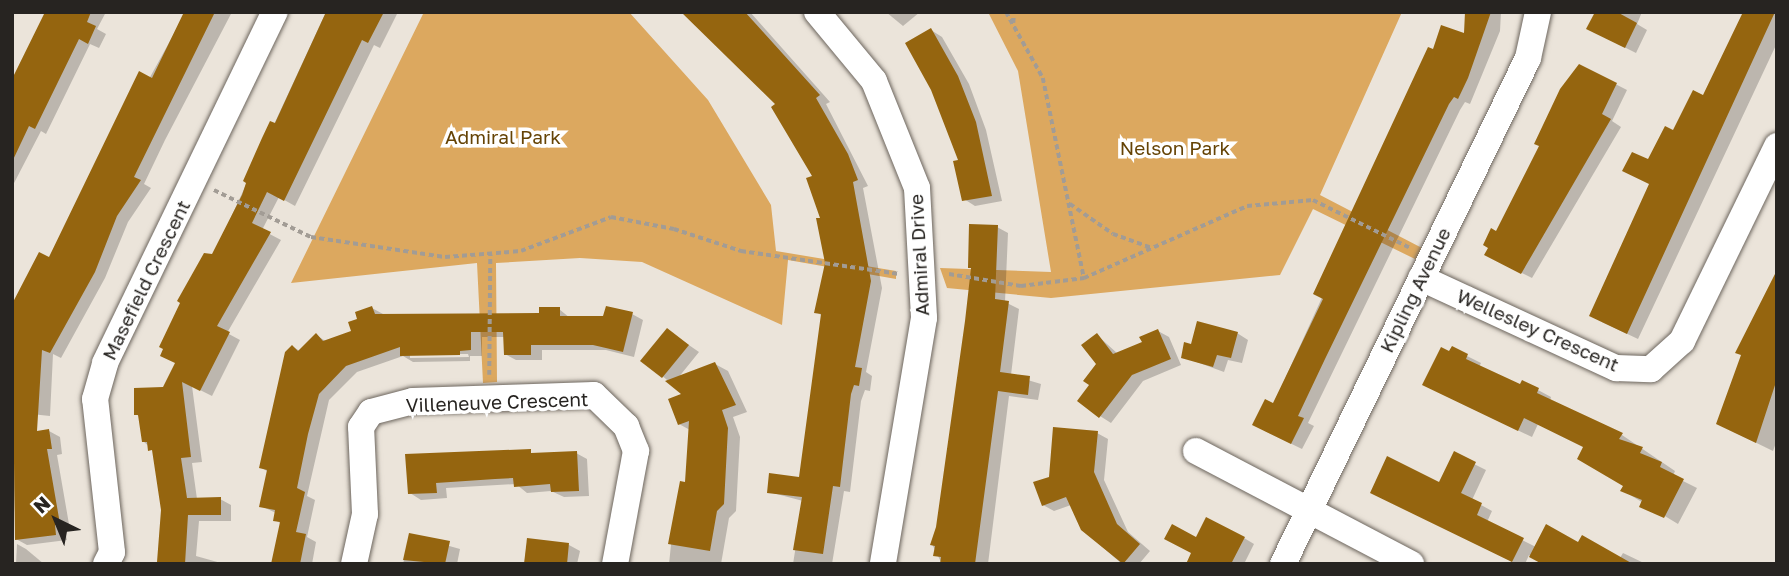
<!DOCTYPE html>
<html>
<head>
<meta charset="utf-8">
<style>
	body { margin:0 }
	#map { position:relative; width:1789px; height:576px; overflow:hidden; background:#ebe4da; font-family:"Golos Text",sans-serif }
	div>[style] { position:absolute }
	.green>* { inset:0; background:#dca85f }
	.shadow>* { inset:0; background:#0003 }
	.building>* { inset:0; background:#95650f }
	.path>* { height:3.5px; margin-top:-1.75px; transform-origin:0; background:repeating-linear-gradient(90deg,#a29c95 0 5px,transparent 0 8.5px) }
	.roads { filter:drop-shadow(0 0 2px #6d665e) drop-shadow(0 0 2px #6d665e) }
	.minor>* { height:26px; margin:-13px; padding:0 13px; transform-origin:13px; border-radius:13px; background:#fff }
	span { translate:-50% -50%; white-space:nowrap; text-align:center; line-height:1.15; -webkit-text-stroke:7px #fff; paint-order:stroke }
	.park-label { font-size:19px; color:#654305 }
	.street-label { font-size:19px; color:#272421 }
	.frame { position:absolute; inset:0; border:14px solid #272421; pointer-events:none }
	.north { position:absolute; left:21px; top:485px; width:70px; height:70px; -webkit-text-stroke:5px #fff; paint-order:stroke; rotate:317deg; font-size:19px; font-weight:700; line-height:28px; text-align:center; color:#272421 }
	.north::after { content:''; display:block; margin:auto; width:24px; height:32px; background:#272421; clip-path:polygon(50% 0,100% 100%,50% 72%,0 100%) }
</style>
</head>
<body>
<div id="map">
	<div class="green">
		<div style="clip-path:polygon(424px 12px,629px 12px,708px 100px,771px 205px,776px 251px,896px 271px,896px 279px,788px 260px,782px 325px,642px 262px,580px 258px,496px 263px,497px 382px,483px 383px,477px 263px,291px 283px)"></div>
		<div style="clip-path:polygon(988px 12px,1402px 12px,1320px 195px,1422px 248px,1417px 260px,1313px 209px,1280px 275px,1051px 298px,947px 288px,940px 268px,1051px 272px,1018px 71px)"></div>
	</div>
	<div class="shadow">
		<div style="clip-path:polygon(48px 12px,106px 12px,97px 29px,106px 34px,99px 48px,90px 44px,46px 134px,41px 131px,12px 187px,12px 84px)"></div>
		<div style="clip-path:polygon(186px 12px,232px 12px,165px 140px,144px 184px,151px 188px,128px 222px,105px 278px,61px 358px,53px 354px,50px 416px,12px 412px,12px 327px)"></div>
		<div style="clip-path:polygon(326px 12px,398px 12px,380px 48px,374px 45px,295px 206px,279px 197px,262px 230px,281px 240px,227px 333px,240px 340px,212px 396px,192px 386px,202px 462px,192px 463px,197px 499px,220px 499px,231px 505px,231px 521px,199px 521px,196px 556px,221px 563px,158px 564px,162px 510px,155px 452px,143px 441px,140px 417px,136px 414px,164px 389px,177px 364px,213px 256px)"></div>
		<div style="clip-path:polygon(684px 12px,750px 12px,830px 102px,826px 104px,868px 186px,863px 188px,882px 288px,866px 372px,872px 376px,870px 391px,865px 390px,861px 401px,850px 492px,844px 491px,832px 564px,793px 564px,803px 501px,769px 492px,800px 479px,823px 316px,816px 312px,826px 263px,815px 177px,778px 104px)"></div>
		<div style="clip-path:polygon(886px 12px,920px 12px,903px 26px)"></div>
		<div style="clip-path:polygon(1467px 12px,1501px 12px,1500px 31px,1470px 104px,1465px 102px,1460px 110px,1308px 423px,1314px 426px,1302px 449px,1265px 431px,1273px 405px,1434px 52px,1466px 36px)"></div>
		<div style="clip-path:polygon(1597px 12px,1642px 12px,1637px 24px,1647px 30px,1636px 53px,1600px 35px)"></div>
		<div style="clip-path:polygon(1745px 12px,1777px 12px,1777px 43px,1638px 339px,1602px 322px,1650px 184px,1649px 161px,1704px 98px)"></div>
		<div style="clip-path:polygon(931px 30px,942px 37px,969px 84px,986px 130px,1002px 201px,975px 206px,964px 199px,961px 161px)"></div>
		<div style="clip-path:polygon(1580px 66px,1627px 90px,1612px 121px,1621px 127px,1532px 278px,1497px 261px,1497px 234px)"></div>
		<div style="clip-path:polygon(997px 227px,1008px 233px,1005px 302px,1019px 309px,1011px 375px,1041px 384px,1038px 400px,1009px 396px,988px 564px,942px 564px,932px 544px,938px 527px,973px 269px,969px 267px)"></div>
		<div style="clip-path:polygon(1777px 274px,1777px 440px,1773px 451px,1734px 432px)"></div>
		<div style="clip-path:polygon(evenodd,372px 308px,383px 314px,541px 314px,559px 309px,570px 318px,632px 314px,643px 320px,634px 357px,606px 350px,542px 350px,542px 360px,516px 360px,505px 354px,505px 337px,482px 337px,482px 356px,470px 356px,470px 361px,413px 362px,403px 356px,357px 372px,329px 400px,307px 496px,315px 500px,307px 537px,316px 542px,312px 564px,276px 564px,282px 524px,275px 520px,276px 513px,261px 506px,268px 472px,261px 467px,293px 347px,300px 351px,316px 335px,327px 342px,353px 332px,372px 308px,410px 354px,468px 354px,469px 357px,410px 358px,410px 354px)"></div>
		<div style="clip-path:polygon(667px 330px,699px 352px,678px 378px,715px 364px,728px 371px,747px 412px,733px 417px,740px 437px,736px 511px,729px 518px,721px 564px,669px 564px,674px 516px,686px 484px,690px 430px,679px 424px,684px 394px,643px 360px)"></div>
		<div style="clip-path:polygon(1158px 331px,1169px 337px,1181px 365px,1143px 381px,1111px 423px,1100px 416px,1091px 385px,1098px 364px,1097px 335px,1118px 354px,1144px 343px)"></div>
		<div style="clip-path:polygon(1237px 333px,1248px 340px,1242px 363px,1228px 360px,1224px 372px,1183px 357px,1192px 346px)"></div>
		<div style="clip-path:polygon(1453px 349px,1481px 363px,1479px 367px,1520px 387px,1538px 390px,1551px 397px,1550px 401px,1622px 435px,1675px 471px,1673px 476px,1697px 488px,1678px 524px,1622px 490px,1625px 486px,1585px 447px,1538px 424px,1532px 437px,1438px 392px)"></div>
		<div style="clip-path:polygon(49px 431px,60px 437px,62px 454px,57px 455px,70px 530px,65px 531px,67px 540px,27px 545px,16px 539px,12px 436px)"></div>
		<div style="clip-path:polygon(1097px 433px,1108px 439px,1104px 480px,1128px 532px,1150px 551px,1139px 564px,1122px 564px,1082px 529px,1071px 505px,1054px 511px,1043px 505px)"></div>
		<div style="clip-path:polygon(576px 453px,587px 459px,589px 496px,564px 497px,551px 491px,527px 493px,516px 484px,446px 488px,447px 498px,421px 500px,410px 493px,407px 456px)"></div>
		<div style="clip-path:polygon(1454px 454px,1486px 470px,1472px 500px,1492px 511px,1487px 522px,1536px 547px,1578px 544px,1620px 558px,1623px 553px,1646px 564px,1544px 564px,1529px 555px,1525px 564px,1517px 564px,1383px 498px,1440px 484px)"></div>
		<div style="clip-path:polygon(410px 535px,460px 549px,457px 564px,403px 564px)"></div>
		<div style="clip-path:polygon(1244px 538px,1254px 544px,1244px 564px,1188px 564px,1197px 539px)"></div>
		<div style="clip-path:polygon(529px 540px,569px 545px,580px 551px,577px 564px,524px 564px)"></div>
		<div style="clip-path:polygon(17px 544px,26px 549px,44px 564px,16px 564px)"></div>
	</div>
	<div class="building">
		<div style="clip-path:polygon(45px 12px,91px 12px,87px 22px,96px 26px,88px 44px,79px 39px,35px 129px,29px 126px,12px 162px,12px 79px)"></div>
		<div style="clip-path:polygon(184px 12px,215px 12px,134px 177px,141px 180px,117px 216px,95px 272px,50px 353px,42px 350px,37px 431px,49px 429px,52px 449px,47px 449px,60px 524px,55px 525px,56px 535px,15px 540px,12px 304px,39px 252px,49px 257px,139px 71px,152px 78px)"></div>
		<div style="clip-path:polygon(326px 12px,384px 12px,368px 43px,362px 40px,284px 201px,267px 192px,252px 223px,271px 232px,217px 326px,230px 332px,200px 391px,182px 382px,191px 457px,181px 458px,187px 498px,221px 497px,221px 515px,188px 515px,185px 564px,157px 562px,161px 510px,152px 450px,148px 451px,147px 442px,142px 442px,138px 415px,134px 415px,134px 388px,163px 387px,175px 363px,160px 356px,163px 349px,159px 347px,180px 303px,177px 301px,204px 253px,212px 254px,242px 195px,246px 183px,243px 181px,262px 138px,270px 121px,275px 123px)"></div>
		<div style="clip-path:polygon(681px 12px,745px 12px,820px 95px,816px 98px,848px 154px,858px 180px,853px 182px,871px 281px,855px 367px,862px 368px,859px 386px,854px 385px,851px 394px,840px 487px,833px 486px,823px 554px,793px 550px,802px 497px,767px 493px,769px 473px,799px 477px,821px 314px,814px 313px,825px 263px,816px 218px,820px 218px,806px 178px,812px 176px,771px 107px,775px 104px)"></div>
		<div style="clip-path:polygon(1465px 12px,1491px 12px,1468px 78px,1458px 99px,1454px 97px,1449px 104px,1325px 359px,1298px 416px,1304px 418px,1291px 444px,1252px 425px,1265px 399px,1273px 403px,1323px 299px,1313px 294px,1428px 47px,1433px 49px,1441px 25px,1464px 33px)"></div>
		<div style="clip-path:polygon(1595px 12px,1617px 12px,1637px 23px,1625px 48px,1586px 29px)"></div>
		<div style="clip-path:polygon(1743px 12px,1775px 12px,1627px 334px,1589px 316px,1649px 184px,1622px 171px,1632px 152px,1648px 159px,1665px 126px,1673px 130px,1693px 90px,1703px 95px)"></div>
		<div style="clip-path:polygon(931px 28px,958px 76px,976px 122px,992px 196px,962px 201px,953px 161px,958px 160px,931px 90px,905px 43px)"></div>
		<div style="clip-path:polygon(1579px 64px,1617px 83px,1602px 114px,1611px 119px,1521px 274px,1484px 255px,1488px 248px,1483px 245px,1491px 228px,1496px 231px,1539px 146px,1534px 144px,1560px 89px)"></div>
		<div style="clip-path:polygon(969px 224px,998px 225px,995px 299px,1009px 301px,1000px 372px,1030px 376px,1028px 395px,998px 391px,975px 564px,940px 564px,941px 557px,933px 556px,935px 546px,930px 545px,936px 527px,965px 321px,971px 268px,968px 268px)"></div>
		<div style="clip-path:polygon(1777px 270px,1777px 379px,1756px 443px,1716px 424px,1741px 355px,1735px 353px)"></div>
		<div style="clip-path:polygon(372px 306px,375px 314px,539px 313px,539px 307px,560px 307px,560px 316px,603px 316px,606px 306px,633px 312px,623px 352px,593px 345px,531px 345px,531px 355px,504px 355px,503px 332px,471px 332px,471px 350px,460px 351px,460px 355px,400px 356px,400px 347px,346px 366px,319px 394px,308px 434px,297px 488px,305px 492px,296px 532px,306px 534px,300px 564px,271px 564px,280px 522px,273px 521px,275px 510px,259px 507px,267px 470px,259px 468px,285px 352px,292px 345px,298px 351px,316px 333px,323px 341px,351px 331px,348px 322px,357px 319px,355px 312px)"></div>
		<div style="clip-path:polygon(1197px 321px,1238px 332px,1231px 358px,1217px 355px,1213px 367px,1181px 358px,1184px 342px,1191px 344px)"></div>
		<div style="clip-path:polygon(667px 328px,689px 345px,662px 378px,640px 361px)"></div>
		<div style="clip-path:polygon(1158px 329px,1171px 359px,1132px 375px,1099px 418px,1077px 401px,1089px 385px,1083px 381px,1096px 364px,1081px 345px,1097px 333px,1113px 354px,1142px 342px,1139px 337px)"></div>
		<div style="clip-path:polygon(1452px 346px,1468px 354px,1466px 359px,1520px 384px,1522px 380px,1539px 388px,1537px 393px,1623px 433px,1619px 439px,1643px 447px,1640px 453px,1662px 462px,1660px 467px,1684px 479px,1664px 518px,1639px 507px,1642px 500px,1620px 491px,1623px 486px,1577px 459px,1583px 447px,1524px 418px,1518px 431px,1422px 385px,1441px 347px,1449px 351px)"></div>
		<div style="clip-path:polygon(715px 362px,736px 405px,722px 410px,728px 428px,724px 504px,717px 511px,710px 551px,668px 544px,680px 481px,685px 482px,689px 421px,678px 425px,668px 399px,681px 394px,665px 381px)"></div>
		<div style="clip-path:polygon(1053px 427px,1098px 431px,1094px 472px,1117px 524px,1140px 544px,1123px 564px,1081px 530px,1066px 497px,1042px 506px,1033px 482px,1049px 477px)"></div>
		<div style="clip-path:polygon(531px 449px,531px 453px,577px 451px,579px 491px,551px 492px,550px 484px,514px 487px,513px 478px,495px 479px,436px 483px,437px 493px,408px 494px,405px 454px)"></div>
		<div style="clip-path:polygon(1454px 451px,1476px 462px,1461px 493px,1482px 503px,1477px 515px,1524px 538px,1512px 562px,1370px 493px,1387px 456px,1439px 482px)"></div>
		<div style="clip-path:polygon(1206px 517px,1245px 537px,1231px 564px,1186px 564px,1191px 553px,1164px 539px,1172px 524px,1196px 537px)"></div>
		<div style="clip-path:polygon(1546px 524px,1578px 542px,1582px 535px,1633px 564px,1542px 564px,1529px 557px)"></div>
		<div style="clip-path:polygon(409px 533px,450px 541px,445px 564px,403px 560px)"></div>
		<div style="clip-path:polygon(527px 538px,569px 543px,567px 564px,524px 564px)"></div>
	</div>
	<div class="path">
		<div style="left:1006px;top:12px;width:76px;rotate:60.7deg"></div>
		<div style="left:1043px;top:78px;width:204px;rotate:78.4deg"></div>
		<div style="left:1013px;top:23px;width:11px;rotate:-85deg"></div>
		<div style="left:214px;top:190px;width:108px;rotate:25.9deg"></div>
		<div style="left:311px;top:237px;width:135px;rotate:8.5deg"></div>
		<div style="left:445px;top:257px;width:76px;rotate:-4.5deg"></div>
		<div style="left:521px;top:251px;width:96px;rotate:-20.7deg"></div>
		<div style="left:611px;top:217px;width:64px;rotate:10.8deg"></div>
		<div style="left:674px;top:229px;width:71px;rotate:18.2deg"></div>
		<div style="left:741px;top:251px;width:160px;rotate:8.3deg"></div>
		<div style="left:1070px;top:204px;width:52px;rotate:34.9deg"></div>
		<div style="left:1113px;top:234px;width:41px;rotate:19.7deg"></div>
		<div style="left:949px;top:274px;width:73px;rotate:9.5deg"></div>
		<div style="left:1021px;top:286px;width:64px;rotate:-7.2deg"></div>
		<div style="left:1084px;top:278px;width:178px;rotate:-23.8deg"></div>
		<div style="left:1247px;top:206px;width:66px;rotate:-5.2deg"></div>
		<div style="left:1313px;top:200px;width:108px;rotate:26.3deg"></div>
		<div style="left:489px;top:375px;width:121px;rotate:-89.5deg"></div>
	</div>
	<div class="roads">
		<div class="minor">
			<div style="left:817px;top:12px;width:89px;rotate:50.4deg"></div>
			<div style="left:874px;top:81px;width:115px;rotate:68.1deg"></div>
			<div style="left:917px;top:188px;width:130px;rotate:86.9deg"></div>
			<div style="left:924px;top:318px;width:249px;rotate:99.5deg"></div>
			<div style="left:1421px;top:278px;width:215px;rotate:24.8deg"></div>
			<div style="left:1616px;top:368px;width:35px;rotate:2deg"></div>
			<div style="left:1651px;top:369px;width:42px;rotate:-42.1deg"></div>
			<div style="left:1682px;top:341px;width:217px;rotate:-64deg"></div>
			<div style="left:1196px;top:451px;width:243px;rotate:27.7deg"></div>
			<div style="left:106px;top:564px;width:13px;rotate:-63deg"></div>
			<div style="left:112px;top:552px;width:154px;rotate:-96.3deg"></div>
			<div style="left:95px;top:399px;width:37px;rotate:-74deg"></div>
			<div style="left:105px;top:363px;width:390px;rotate:-64.2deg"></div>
			<div style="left:354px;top:564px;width:51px;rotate:-77.6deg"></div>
			<div style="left:365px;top:514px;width:87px;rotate:-92.6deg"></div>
			<div style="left:361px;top:427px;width:18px;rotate:-56deg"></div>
			<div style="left:371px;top:412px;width:43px;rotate:-14.7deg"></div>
			<div style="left:413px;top:401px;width:181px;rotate:-1.9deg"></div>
			<div style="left:594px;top:395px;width:45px;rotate:44.1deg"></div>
			<div style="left:626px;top:426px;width:27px;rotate:68deg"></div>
			<div style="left:636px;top:451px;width:115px;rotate:100.5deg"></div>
			<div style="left:1283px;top:564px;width:562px;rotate:-64.16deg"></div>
			<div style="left:1528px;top:58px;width:47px;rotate:-77.7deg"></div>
		</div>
	</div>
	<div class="park-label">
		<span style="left:503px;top:137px">Admiral Park</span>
		<span style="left:1175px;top:148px">Nelson Park</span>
	</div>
	<div class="street-label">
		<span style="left:919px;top:255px;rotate:-93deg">Admiral Drive</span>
		<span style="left:146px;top:280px;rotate:-64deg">Masefield Crescent</span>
		<span style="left:1415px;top:290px;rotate:-64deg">Kipling Avenue</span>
		<span style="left:1538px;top:330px;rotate:24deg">Wellesley Crescent</span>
		<span style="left:497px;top:402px;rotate:-2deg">Villeneuve Crescent</span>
	</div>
	<div class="frame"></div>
	<div class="north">N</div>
</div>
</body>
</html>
